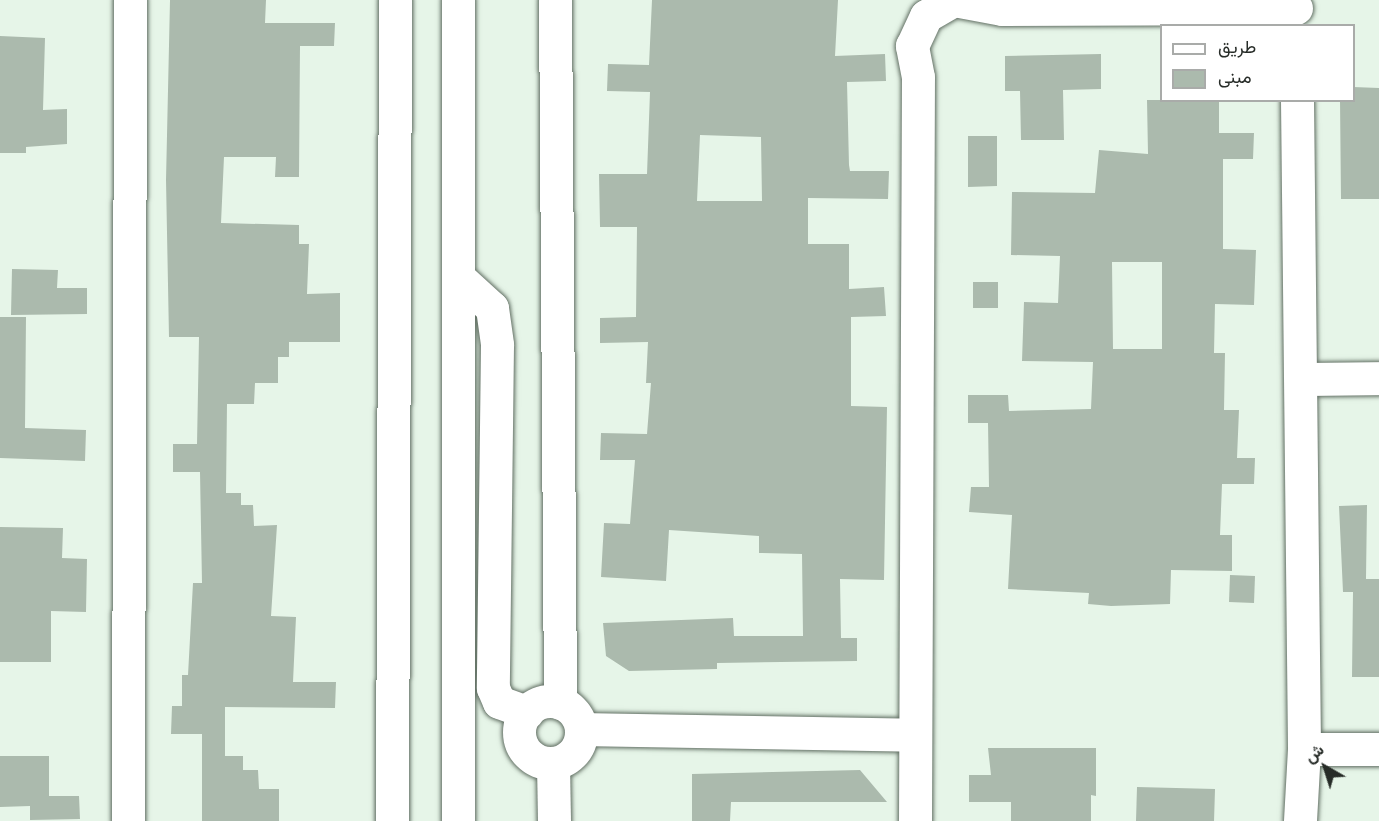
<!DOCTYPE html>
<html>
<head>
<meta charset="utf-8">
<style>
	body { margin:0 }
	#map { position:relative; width:1379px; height:821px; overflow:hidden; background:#e6f5e8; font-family:Quicksand,Vazirmatn,sans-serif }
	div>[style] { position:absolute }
	.building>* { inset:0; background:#abbaad }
	.roads { filter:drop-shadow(0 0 2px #627064) drop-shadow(0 0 2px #627064) }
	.minor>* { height:33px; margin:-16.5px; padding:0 16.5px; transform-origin:16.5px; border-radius:16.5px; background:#fff }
	.minor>.ring { margin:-16.5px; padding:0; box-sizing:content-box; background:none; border:33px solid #fff; border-radius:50% }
	.major>* { height:33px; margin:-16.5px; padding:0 16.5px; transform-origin:16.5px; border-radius:16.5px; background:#fff }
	span { translate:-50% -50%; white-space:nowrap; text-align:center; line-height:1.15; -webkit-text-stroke:4.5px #fff; paint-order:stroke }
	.legend { position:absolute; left:1160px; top:24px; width:195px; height:78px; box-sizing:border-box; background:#fff; border:2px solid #a9aba9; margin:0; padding:8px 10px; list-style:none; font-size:18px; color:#272c28 }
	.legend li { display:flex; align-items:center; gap:12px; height:30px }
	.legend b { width:30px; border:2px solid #a9aba9 }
	.north { position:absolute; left:1295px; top:737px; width:60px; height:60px; -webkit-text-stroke:4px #fff; paint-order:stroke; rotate:321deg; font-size:16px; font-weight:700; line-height:24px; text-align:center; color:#272c28 }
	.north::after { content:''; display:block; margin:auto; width:21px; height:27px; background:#272c28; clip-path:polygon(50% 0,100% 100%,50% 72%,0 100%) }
</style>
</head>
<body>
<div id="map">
	<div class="building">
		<div style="clip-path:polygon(170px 0,266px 0,265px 23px,335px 23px,334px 46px,300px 46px,299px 177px,275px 177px,276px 157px,224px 157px,221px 223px,299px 225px,299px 244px,309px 244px,307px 294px,340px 293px,340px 342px,289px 342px,289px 357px,278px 357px,278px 383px,255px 383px,254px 404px,227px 404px,226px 493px,241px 493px,241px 505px,253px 505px,254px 526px,277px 525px,271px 616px,296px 617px,293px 682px,336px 682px,335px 708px,225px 707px,225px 756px,243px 756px,243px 770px,258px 770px,259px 789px,279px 789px,279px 821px,202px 821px,202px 734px,171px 734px,172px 706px,182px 706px,182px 675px,188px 675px,193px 583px,202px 583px,200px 472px,173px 472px,173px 444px,197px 444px,199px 337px,169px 337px,166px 180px)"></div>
		<div style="clip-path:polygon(evenodd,652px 0,838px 0,835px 56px,885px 54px,886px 81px,847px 82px,849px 165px,850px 171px,889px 171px,888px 199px,808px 198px,808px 244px,849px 244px,849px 289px,884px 287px,886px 316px,851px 317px,851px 406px,887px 407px,884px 580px,840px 579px,841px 638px,857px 638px,857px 661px,717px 663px,717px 669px,629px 671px,606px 656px,603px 623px,733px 618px,734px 636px,803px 636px,802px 554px,759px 553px,759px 536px,669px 530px,666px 581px,601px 577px,604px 523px,630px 524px,635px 460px,600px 460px,601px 433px,647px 434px,651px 383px,646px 383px,648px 342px,600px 343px,600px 318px,636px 317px,637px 227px,600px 227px,599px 174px,647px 174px,650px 92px,607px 91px,608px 64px,649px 65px,652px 0,700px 135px,761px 137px,762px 201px,697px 201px,700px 135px)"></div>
		<div style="clip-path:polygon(0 36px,45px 38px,43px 110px,67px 109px,67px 144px,26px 147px,26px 153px,0 153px)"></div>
		<div style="clip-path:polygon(1101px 54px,1101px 89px,1063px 90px,1064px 140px,1021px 140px,1020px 91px,1005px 91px,1005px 56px)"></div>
		<div style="clip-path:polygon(1353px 87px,1379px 88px,1379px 199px,1341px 199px,1340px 100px,1353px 100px)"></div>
		<div style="clip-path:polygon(evenodd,1147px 100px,1219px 100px,1219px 133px,1254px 133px,1253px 159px,1223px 159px,1223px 249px,1256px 250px,1254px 305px,1215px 304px,1214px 353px,1225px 353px,1224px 410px,1239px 410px,1237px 458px,1255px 458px,1254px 484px,1222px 484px,1220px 535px,1232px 535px,1232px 571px,1171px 570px,1170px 604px,1111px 606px,1088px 604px,1089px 593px,1008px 589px,1012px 515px,969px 512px,971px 487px,989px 487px,988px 423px,968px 423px,968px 395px,1008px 395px,1009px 411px,1091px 409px,1093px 362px,1022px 361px,1024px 302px,1058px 303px,1060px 256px,1011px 255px,1012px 192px,1095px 193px,1099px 150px,1148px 154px,1147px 100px,1112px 262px,1162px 262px,1162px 349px,1113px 349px,1112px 262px)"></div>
		<div style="clip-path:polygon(968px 136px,997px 136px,997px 186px,968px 187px)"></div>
		<div style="clip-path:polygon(12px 269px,58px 270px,57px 288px,87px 288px,87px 314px,11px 315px)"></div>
		<div style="clip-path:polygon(973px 282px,998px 282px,998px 308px,973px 308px)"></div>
		<div style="clip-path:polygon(0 317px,26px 317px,25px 428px,86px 430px,85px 461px,0 458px)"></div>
		<div style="clip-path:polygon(1367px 505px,1366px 579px,1379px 579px,1379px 677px,1352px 677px,1353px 592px,1343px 592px,1339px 506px)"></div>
		<div style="clip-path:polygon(0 527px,63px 528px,62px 558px,87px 559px,86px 612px,51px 611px,51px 662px,0 662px)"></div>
		<div style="clip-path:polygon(1230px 575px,1255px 576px,1254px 603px,1229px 602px)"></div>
		<div style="clip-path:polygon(988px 748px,1096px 748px,1096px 796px,1091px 795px,1091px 821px,1011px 821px,1011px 802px,969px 802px,969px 775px,991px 775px)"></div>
		<div style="clip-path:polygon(0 756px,49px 756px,49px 796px,79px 796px,80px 819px,30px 820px,30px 806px,0 807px)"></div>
		<div style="clip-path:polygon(860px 770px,887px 802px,731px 802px,730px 821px,692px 821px,692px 774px)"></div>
		<div style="clip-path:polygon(1137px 787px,1215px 789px,1214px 821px,1136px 821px)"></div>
	</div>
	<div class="roads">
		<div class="minor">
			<div style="left:555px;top:0;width:703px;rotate:89.59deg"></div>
			<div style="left:1297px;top:100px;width:649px;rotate:89.38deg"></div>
			<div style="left:1304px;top:749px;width:72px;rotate:93.2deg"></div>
			<div style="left:1302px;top:379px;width:77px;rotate:-0.7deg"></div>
			<div class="ring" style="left:519px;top:701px;width:29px;height:29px"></div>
			<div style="left:581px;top:729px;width:332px;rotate:1deg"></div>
			<div style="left:1304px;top:749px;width:75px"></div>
			<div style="left:553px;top:763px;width:58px;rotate:89deg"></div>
			<div style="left:128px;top:821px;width:821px;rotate:-89.86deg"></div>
			<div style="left:915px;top:821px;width:744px;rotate:-89.77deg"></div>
			<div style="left:918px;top:77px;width:32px;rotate:-101deg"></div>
			<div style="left:912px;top:46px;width:33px;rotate:-65deg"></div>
			<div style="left:926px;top:16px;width:32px;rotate:-30deg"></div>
			<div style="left:954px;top:0;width:49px;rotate:10.6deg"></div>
			<div style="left:1002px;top:9px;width:294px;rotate:-0.2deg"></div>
		</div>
		<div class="major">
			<div style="left:458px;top:277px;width:46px;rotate:42.4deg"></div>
			<div style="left:492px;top:308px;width:37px;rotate:82deg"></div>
			<div style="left:497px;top:345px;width:343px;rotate:90.7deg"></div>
			<div style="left:493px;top:688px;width:15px;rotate:67deg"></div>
			<div style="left:499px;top:702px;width:30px;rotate:20deg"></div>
			<div style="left:392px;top:821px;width:821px;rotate:-89.79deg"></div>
			<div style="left:458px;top:821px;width:821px;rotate:-90deg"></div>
		</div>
	</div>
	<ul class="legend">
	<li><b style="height:8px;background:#fff"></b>طريق</li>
	<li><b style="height:16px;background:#abbaad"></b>مبنى</li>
	</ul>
	<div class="north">ش</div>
</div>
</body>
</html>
